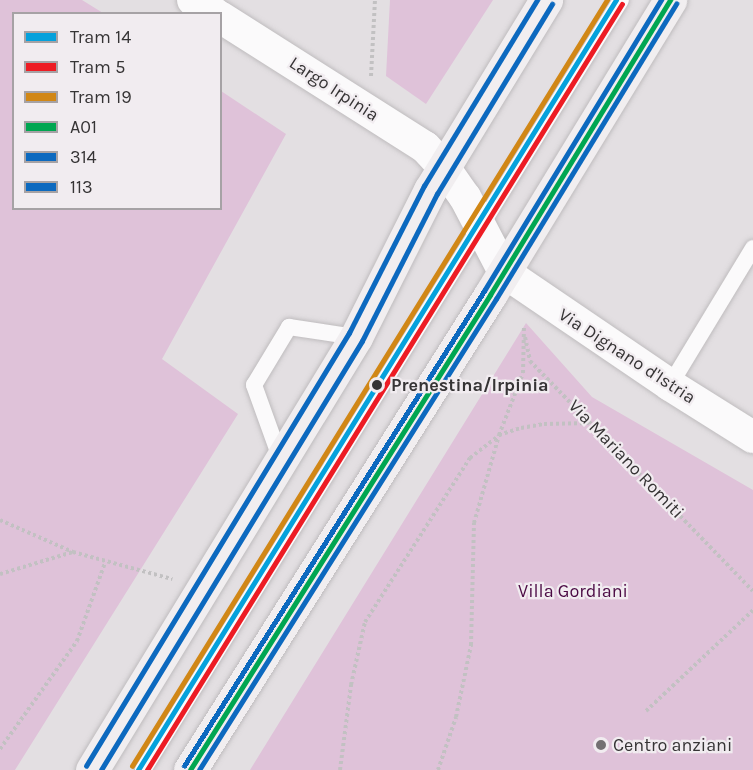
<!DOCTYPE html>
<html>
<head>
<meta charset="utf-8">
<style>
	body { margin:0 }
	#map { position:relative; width:753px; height:770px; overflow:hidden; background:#e3dfe2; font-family:Karla,sans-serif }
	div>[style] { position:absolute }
	.green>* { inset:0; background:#dfc2d9 }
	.path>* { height:4px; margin-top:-2px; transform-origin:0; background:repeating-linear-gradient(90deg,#c2c1c2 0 3px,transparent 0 6px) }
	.roads { filter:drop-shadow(0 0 2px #bfbcbe) drop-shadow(0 0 2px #bfbcbe) }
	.lane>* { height:16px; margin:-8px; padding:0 8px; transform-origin:8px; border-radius:8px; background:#fbfafb }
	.street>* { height:32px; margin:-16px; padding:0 16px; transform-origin:16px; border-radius:16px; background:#fbfafb }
	.secondary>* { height:33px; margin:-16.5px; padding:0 16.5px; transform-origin:16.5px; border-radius:16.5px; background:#f1eef0 }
	.bus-1>* { height:4.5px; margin:-2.25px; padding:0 2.25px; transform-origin:2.25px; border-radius:2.25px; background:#00a651 }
	.bus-2>* { height:4.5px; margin:-2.25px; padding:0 2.25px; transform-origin:2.25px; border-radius:2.25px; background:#0c69bf }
	.bus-3>* { height:4.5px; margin:-2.25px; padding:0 2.25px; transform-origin:2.25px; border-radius:2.25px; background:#0c69bf }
	.tram-1>* { height:4.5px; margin:-2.25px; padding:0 2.25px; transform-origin:2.25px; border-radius:2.25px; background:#05a1dc }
	.tram-2>* { height:4.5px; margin:-2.25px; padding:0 2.25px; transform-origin:2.25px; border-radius:2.25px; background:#ed1c24 }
	.tram-3>* { height:4.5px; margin:-2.25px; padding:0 2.25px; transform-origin:2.25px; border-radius:2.25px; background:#d18716 }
	.dots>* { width:16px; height:16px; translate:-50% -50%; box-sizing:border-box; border:3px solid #f1ecf0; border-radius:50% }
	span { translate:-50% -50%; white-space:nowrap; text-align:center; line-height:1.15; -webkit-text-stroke:4.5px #f1ecf0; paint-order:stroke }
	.street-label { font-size:18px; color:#363435 }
	.stop-label { font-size:18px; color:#363435; font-weight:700 }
	.left { translate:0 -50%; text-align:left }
	.park-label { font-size:18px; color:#4b0a44 }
	.poi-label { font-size:18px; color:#363435 }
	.legend { position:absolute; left:12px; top:12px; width:210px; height:198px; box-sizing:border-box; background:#f1ecf0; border:2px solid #a6a2a5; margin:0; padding:8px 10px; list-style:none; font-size:18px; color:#363435 }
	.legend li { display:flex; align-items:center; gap:12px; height:30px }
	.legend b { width:30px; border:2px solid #a6a2a5 }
</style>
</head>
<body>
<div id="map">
	<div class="green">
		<div style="clip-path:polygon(0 0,82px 0,103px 13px,14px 14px,14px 208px,220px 208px,221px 91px,286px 134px,162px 359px,238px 414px,15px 770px,0 770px)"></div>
		<div style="clip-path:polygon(390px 0,493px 0,426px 104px,386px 76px)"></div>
		<div style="clip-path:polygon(526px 323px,592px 397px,753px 490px,753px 770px,250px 770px)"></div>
	</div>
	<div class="path">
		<div style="left:371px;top:76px;width:76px;rotate:-87deg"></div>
		<div style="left:525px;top:337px;width:25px;rotate:78deg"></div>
		<div style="left:530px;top:361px;width:320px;rotate:45.9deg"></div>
		<div style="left:0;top:520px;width:80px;rotate:23.7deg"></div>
		<div style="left:73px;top:552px;width:103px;rotate:15.3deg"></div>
		<div style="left:0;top:574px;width:76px;rotate:-16.8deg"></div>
		<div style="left:646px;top:711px;width:147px;rotate:-43.3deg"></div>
		<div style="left:0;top:749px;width:133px;rotate:-54.5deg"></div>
		<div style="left:77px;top:641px;width:83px;rotate:-70.3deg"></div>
		<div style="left:340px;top:770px;width:86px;rotate:-82.6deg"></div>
		<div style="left:351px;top:685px;width:65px;rotate:-77.5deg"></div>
		<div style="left:365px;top:622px;width:195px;rotate:-57.4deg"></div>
		<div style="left:470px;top:458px;width:37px;rotate:-38deg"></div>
		<div style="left:499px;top:435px;width:23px;rotate:-18deg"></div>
		<div style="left:521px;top:428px;width:23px;rotate:-10deg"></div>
		<div style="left:544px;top:424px;width:47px;rotate:-1.2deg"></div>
		<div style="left:438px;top:770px;width:56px;rotate:-71.2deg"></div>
		<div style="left:456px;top:717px;width:74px;rotate:-78.2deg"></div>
		<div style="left:471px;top:645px;width:122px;rotate:-88.6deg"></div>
		<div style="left:474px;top:523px;width:91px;rotate:-74.1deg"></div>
		<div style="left:499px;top:435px;width:66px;rotate:-68.8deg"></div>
		<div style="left:523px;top:373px;width:46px;rotate:-88.8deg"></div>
	</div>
	<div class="roads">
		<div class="lane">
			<div style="left:670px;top:385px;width:160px;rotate:-58.8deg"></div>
			<div style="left:281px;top:460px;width:80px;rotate:-109.8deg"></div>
			<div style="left:254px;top:385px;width:68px;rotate:-58.9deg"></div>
			<div style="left:289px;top:327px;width:68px;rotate:8.5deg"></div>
			<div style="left:143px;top:770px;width:906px;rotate:-58.17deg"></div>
		</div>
		<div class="street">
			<div style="left:193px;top:0;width:26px;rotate:32deg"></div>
			<div style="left:220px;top:17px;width:243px;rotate:32.4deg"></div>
			<div style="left:425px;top:147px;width:26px;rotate:47deg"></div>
			<div style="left:443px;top:166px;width:38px;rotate:55deg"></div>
			<div style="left:465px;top:197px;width:85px;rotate:62.5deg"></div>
			<div style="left:504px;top:272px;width:201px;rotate:34.2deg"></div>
			<div style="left:670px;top:385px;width:98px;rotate:32.1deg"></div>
		</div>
		<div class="secondary">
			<div style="left:92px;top:770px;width:507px;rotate:-58.63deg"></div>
			<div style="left:356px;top:337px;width:165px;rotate:-63.3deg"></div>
			<div style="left:430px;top:190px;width:223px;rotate:-58.6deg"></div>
			<div style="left:190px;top:770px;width:562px;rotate:-57.72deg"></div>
			<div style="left:490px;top:295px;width:346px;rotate:-58.6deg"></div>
		</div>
	</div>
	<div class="bus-1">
		<div style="left:190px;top:770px;width:562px;rotate:-57.72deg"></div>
		<div style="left:490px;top:295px;width:346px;rotate:-58.6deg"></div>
	</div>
	<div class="bus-2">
		<div style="left:101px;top:770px;width:502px;rotate:-58.68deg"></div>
		<div style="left:362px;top:341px;width:165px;rotate:-63deg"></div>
		<div style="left:437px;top:194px;width:222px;rotate:-58.8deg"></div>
		<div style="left:199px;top:770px;width:557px;rotate:-57.77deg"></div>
		<div style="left:496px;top:299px;width:346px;rotate:-58.6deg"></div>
	</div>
	<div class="bus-3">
		<div style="left:86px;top:766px;width:507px;rotate:-58.73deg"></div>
		<div style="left:349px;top:333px;width:165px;rotate:-63deg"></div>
		<div style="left:424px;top:186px;width:218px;rotate:-58.7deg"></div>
		<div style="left:184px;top:766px;width:562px;rotate:-57.72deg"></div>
		<div style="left:484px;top:291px;width:341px;rotate:-58.7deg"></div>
	</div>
	<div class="tram-1">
		<div style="left:138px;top:770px;width:906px;rotate:-58.17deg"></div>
	</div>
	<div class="tram-2">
		<div style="left:147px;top:770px;width:901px;rotate:-58.2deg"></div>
	</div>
	<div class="tram-3">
		<div style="left:132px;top:766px;width:901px;rotate:-58.2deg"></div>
	</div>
	<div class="dots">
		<div style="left:377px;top:385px;background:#363435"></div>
		<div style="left:601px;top:745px;background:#737072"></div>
	</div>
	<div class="street-label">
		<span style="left:334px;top:89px;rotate:33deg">Largo Irpinia</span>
		<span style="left:627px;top:356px;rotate:33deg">Via Dignano d'Istria</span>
		<span style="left:626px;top:459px;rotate:46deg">Via Mariano Romiti</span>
	</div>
	<div class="stop-label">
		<span class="left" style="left:391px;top:385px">Prenestina/Irpinia</span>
	</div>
	<div class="park-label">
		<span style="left:573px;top:591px">Villa Gordiani</span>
	</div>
	<div class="poi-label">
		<span class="left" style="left:613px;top:745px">Centro anziani</span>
	</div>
	<ul class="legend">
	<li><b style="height:8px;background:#05a1dc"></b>Tram 14</li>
	<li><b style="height:8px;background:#ed1c24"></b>Tram 5</li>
	<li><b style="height:8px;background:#d18716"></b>Tram 19</li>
	<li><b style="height:8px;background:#00a651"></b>A01</li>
	<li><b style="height:8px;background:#0c69bf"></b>314</li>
	<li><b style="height:8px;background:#0c69bf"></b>113</li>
	</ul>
</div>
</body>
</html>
